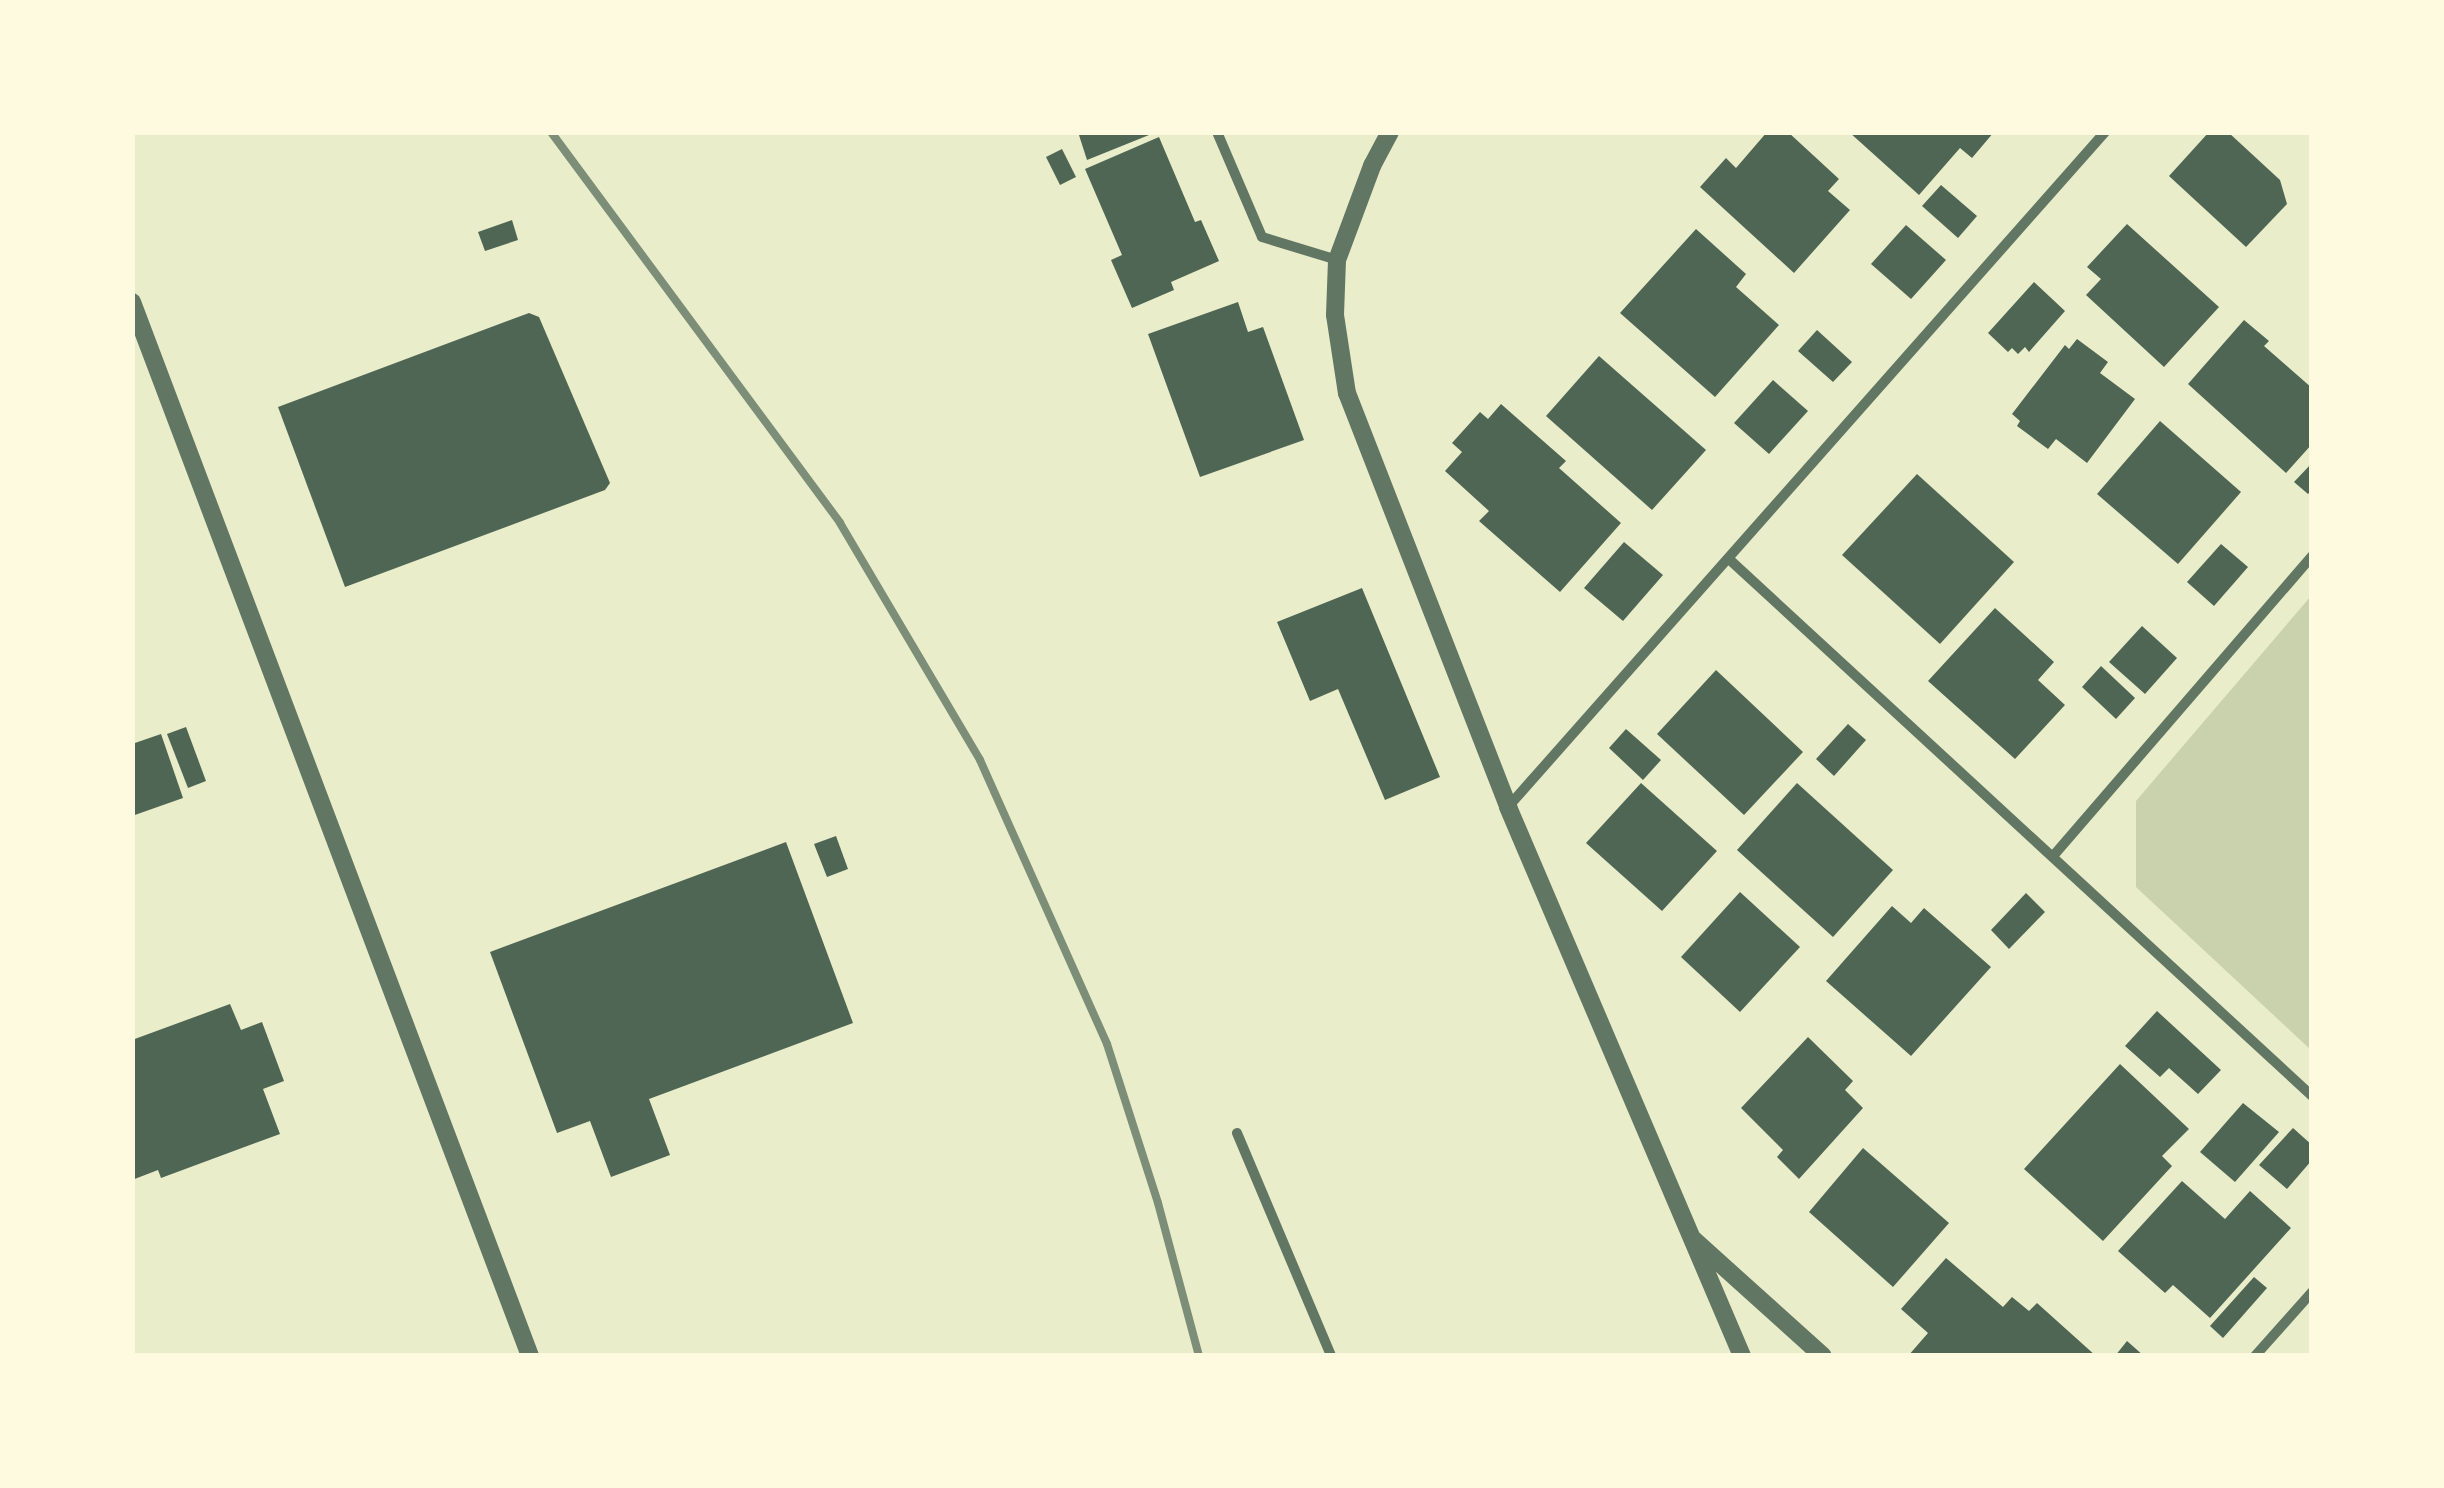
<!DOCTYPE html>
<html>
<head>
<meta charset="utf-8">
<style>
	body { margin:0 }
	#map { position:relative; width:2444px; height:1488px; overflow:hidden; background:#e9edc9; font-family:Montserrat,sans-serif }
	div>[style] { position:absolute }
	.green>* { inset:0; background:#cad2ad }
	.building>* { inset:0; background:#4f6655 }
	.minor>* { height:10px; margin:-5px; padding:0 5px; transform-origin:5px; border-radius:5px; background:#617663 }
	.tertiary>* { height:18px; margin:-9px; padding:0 9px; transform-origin:9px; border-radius:9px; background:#617663 }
	.rail>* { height:8px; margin:-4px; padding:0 4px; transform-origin:4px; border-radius:4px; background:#7c8e77 }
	span { translate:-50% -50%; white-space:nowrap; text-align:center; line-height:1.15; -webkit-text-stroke:9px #fefae0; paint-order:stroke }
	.frame { position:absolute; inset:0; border:135px solid #fefae0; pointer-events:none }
</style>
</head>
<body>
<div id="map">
	<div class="green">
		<div style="clip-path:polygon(2311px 596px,2311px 1050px,2136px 887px,2136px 801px)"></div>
	</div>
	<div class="building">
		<div style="clip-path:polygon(1078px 132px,1154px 132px,1154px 133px,1087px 160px)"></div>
		<div style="clip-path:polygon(1767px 132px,1788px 132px,1839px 179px,1828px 191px,1850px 210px,1794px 273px,1700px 187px,1726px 158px,1736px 168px)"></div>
		<div style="clip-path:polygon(1849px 132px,1994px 132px,1972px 158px,1960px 148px,1919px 195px)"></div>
		<div style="clip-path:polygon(2209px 132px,2228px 132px,2280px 180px,2287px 204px,2246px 247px,2169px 176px)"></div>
		<div style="clip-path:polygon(1159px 137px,1195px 222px,1201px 220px,1219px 261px,1171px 282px,1174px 290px,1132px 308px,1111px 260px,1122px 255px,1085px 169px)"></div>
		<div style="clip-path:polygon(1062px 149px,1076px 177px,1060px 185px,1046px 157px)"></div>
		<div style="clip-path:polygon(1941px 185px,1977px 216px,1958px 238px,1922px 206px)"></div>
		<div style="clip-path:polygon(512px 220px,518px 240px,485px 251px,478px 232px)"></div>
		<div style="clip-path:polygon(2127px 224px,2219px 307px,2164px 367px,2086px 295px,2101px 279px,2087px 267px)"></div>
		<div style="clip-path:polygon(1906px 225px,1946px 260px,1911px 299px,1871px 264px)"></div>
		<div style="clip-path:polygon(1696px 229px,1746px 274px,1736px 287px,1779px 325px,1715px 397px,1620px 313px)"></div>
		<div style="clip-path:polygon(2034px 282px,2065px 311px,2029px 352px,2025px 347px,2018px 354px,2012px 348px,2008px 352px,1988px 333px)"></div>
		<div style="clip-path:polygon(1238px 302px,1248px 332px,1263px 327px,1304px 440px,1200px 477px,1148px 334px)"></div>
		<div style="clip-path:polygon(529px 313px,539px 317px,610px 483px,605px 490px,345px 587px,278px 407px)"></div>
		<div style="clip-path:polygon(2244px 320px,2269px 341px,2264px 346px,2312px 388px,2312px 444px,2286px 473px,2188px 384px)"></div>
		<div style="clip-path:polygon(1817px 330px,1852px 362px,1833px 382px,1798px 351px)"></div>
		<div style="clip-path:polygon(2077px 339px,2108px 362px,2100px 373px,2135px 399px,2087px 463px,2056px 439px,2048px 449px,2017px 426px,2020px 421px,2012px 414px,2065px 345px,2069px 349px)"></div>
		<div style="clip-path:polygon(1599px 356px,1706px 450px,1652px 510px,1546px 416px)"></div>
		<div style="clip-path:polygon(1773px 380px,1808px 411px,1769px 454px,1734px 423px)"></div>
		<div style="clip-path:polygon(1501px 404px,1566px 461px,1559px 468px,1621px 523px,1560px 592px,1479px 521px,1489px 511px,1445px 471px,1462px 452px,1452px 443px,1480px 412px,1488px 419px)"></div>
		<div style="clip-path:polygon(2160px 421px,2241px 492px,2178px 564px,2097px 494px)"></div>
		<div style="clip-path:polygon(2312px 463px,2312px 490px,2308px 494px,2294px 482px)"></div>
		<div style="clip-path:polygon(1917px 474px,2014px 562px,1940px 644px,1842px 555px)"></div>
		<div style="clip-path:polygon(1624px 542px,1663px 575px,1623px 621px,1584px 588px)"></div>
		<div style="clip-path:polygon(2221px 544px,2248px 567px,2214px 606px,2187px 582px)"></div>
		<div style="clip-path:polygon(1362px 588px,1440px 777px,1385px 800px,1338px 689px,1310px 701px,1277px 622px)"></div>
		<div style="clip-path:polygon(1995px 608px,2054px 662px,2038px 680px,2065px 705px,2015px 759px,1928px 681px)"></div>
		<div style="clip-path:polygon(2142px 626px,2177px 658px,2145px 694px,2109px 662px)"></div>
		<div style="clip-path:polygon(2101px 666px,2135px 698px,2116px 719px,2082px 687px)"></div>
		<div style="clip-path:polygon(1716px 670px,1803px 752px,1744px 815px,1657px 734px)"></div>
		<div style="clip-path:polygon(1848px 724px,1866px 740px,1834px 776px,1816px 759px)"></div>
		<div style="clip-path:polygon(186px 727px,206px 781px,188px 788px,167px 734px)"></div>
		<div style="clip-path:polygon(1626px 729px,1661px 760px,1643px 780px,1609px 748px)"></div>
		<div style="clip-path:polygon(161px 734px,183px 798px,132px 816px,132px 744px)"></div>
		<div style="clip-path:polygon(1641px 783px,1717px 851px,1662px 911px,1586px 843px)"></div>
		<div style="clip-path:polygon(1797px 783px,1893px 870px,1833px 937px,1737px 850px)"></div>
		<div style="clip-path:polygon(836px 836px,848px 869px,827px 877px,814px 844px)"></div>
		<div style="clip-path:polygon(786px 842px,853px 1023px,649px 1099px,670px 1155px,611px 1177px,590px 1121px,557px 1133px,490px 952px)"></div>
		<div style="clip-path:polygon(1740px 892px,1800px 947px,1740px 1012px,1681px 957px)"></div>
		<div style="clip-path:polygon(2026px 893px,2045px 912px,2009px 949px,1991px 930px)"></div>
		<div style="clip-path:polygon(1892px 906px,1911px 923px,1924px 908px,1991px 967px,1911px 1056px,1826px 981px)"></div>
		<div style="clip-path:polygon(230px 1004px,241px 1030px,262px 1022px,284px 1081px,263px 1089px,280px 1134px,161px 1178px,158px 1170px,132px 1180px,132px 1040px)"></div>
		<div style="clip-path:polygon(2157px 1011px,2221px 1070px,2198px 1094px,2169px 1068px,2160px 1077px,2125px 1046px)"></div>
		<div style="clip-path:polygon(1808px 1037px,1853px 1081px,1845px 1090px,1863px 1108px,1799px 1179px,1777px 1157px,1783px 1150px,1741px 1108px)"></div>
		<div style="clip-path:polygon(2120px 1064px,2189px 1129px,2162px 1156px,2172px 1166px,2103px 1241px,2024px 1169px)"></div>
		<div style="clip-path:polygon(2243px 1103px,2279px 1132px,2235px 1182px,2200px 1152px)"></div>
		<div style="clip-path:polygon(2293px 1128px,2312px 1145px,2312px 1160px,2287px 1189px,2259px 1165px)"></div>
		<div style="clip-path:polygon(1863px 1148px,1949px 1223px,1893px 1287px,1809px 1212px)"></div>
		<div style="clip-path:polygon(2182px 1181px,2225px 1219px,2250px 1191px,2291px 1228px,2210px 1318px,2173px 1285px,2165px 1293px,2118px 1251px)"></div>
		<div style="clip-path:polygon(1946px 1258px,2003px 1307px,2012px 1297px,2029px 1311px,2037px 1303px,2096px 1356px,1908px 1356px,1928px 1333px,1901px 1309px)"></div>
		<div style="clip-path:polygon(2254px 1277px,2267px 1288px,2223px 1338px,2210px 1326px)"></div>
		<div style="clip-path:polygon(2127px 1341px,2144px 1356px,2115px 1356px)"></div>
	</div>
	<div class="minor">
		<div style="left:1217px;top:132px;width:114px;rotate:66.8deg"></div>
		<div style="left:1262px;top:237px;width:78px;rotate:17deg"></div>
		<div style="left:1730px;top:560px;width:791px;rotate:42.64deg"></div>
		<div style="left:1508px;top:807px;width:901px;rotate:-48.51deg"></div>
		<div style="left:2054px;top:855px;width:395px;rotate:-49.2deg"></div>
		<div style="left:1237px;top:1133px;width:242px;rotate:67.1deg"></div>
		<div style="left:2255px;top:1356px;width:86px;rotate:-48.3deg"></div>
	</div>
	<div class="tertiary">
		<div style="left:1390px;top:132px;width:38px;rotate:118deg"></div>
		<div style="left:1372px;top:166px;width:100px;rotate:110.4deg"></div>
		<div style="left:1337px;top:260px;width:55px;rotate:92.1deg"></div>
		<div style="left:1335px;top:315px;width:79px;rotate:81.3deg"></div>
		<div style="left:1347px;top:393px;width:444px;rotate:68.7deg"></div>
		<div style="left:1508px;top:807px;width:597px;rotate:66.91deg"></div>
		<div style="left:132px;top:302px;width:1127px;rotate:69.31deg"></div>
		<div style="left:1694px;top:1240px;width:173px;rotate:42deg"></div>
	</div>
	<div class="rail">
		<div style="left:551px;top:132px;width:486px;rotate:53.5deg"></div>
		<div style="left:840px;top:523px;width:275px;rotate:59.4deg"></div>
		<div style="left:980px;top:760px;width:311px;rotate:65.9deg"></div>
		<div style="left:1107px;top:1044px;width:167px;rotate:72.2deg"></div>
		<div style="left:1158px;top:1203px;width:158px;rotate:75deg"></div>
	</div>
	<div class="frame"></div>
</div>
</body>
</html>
